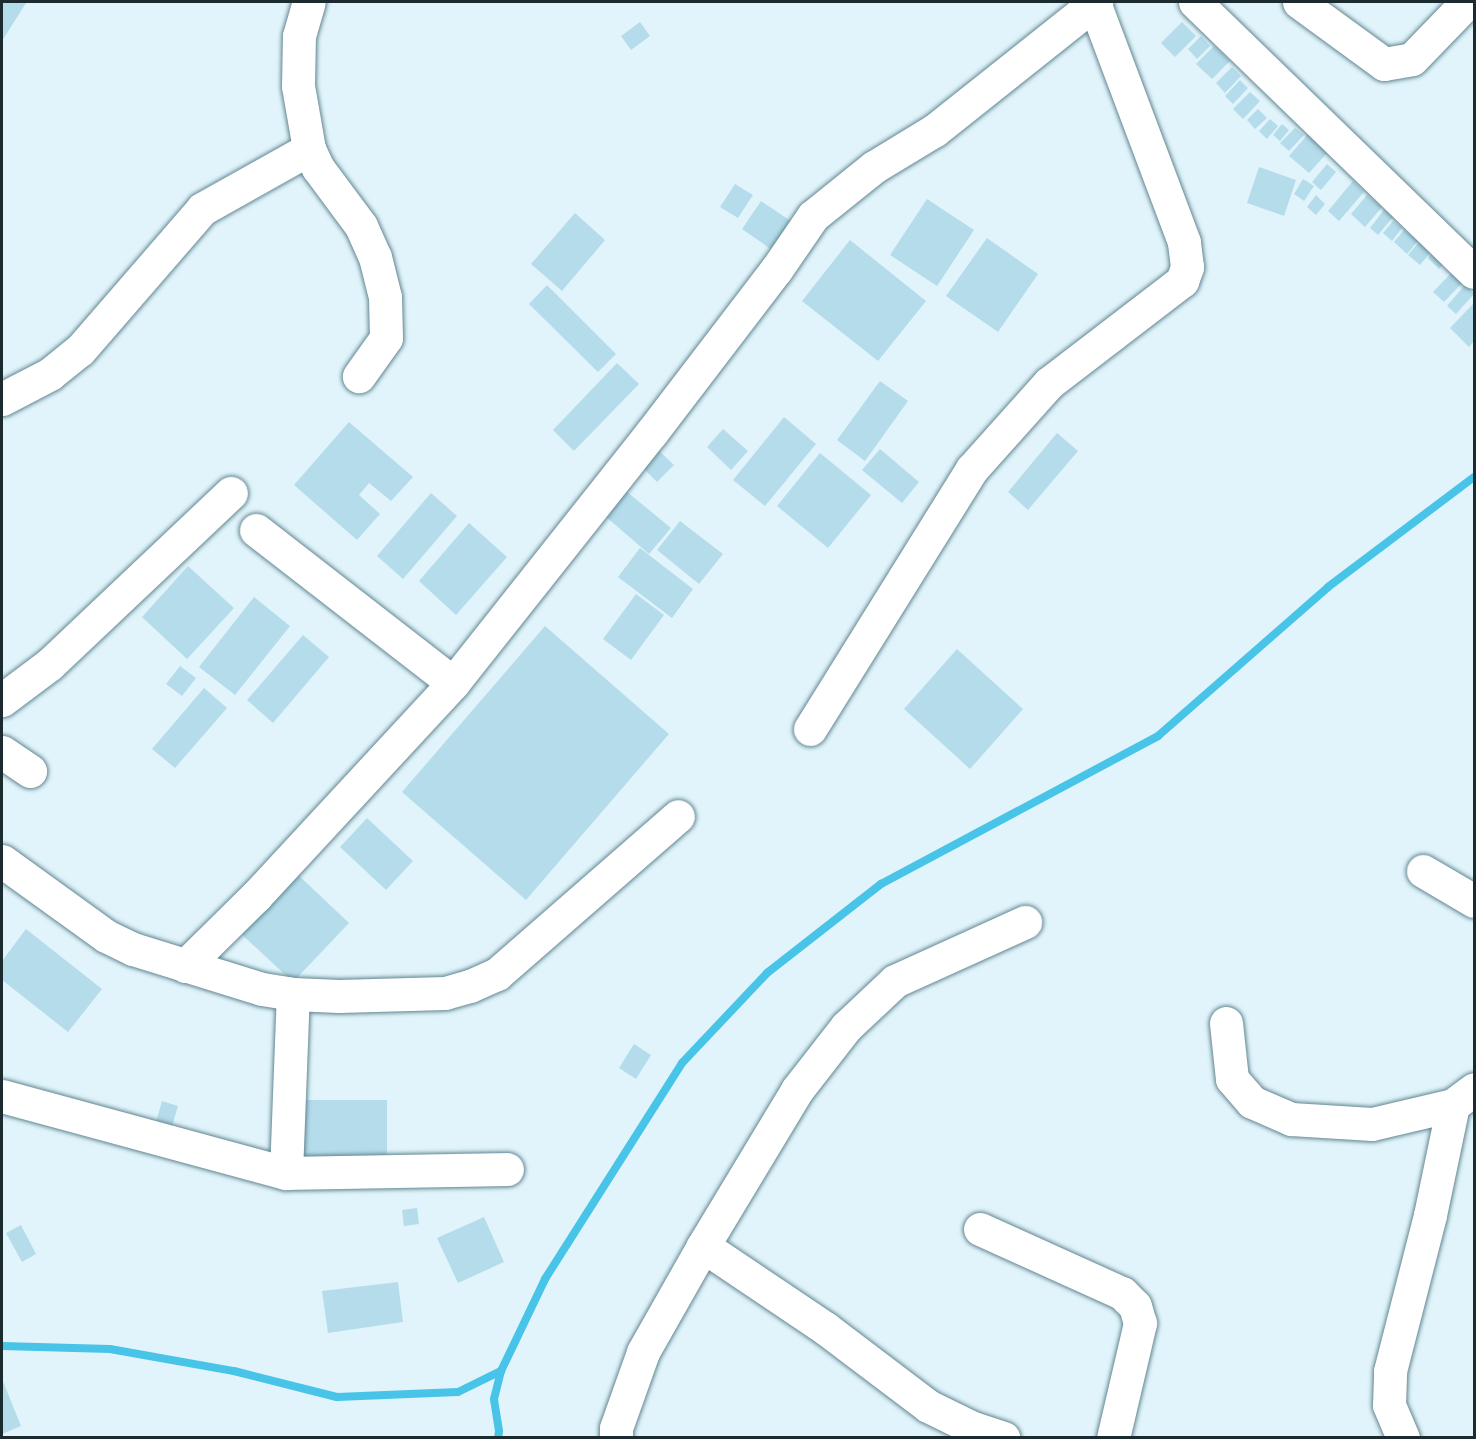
<!DOCTYPE html>
<html>
<head>
<meta charset="utf-8">
<style>
	body { margin:0 }
	#map { position:relative; width:1476px; height:1439px; overflow:hidden; background:#fbfbfb; font-family:"Nunito Sans",sans-serif }
	div>[style] { position:absolute }
	.built>* { inset:0; background:#e1f4fb }
	.stream>* { height:8px; margin:-4px; padding:0 4px; transform-origin:4px; border-radius:4px; background:#47c4e7 }
	.building>* { inset:0; background:#b5dcea }
	.roads { filter:drop-shadow(0 0 2px #628692) drop-shadow(0 0 2px #628692) }
	.minor>* { height:33px; margin:-16.5px; padding:0 16.5px; transform-origin:16.5px; border-radius:16.5px; background:#fff }
	span { translate:-50% -50%; white-space:nowrap; text-align:center; line-height:1.15; -webkit-text-stroke:4.5px #fbfbfb; paint-order:stroke }
	.frame { position:absolute; inset:0; border:3px solid #1c2b30; pointer-events:none }
</style>
</head>
<body>
<div id="map">
	<div class="built">
		<div style="clip-path:polygon(2px 2px,1474px 2px,1474px 1437px,2px 1437px)"></div>
	</div>
	<div class="stream">
		<div style="left:2px;top:1346px;width:108px;rotate:1.6deg"></div>
		<div style="left:110px;top:1349px;width:126px;rotate:10.1deg"></div>
		<div style="left:234px;top:1371px;width:106px;rotate:14.2deg"></div>
		<div style="left:337px;top:1397px;width:121px;rotate:-2.4deg"></div>
		<div style="left:458px;top:1392px;width:48px;rotate:-26deg"></div>
		<div style="left:501px;top:1371px;width:102px;rotate:-64.4deg"></div>
		<div style="left:545px;top:1279px;width:256px;rotate:-57.6deg"></div>
		<div style="left:682px;top:1063px;width:124px;rotate:-46.6deg"></div>
		<div style="left:767px;top:973px;width:145px;rotate:-38deg"></div>
		<div style="left:881px;top:884px;width:314px;rotate:-28.1deg"></div>
		<div style="left:1158px;top:736px;width:226px;rotate:-41.2deg"></div>
		<div style="left:1328px;top:587px;width:183px;rotate:-37deg"></div>
		<div style="left:498px;top:1438px;width:7px;rotate:-82deg"></div>
		<div style="left:499px;top:1431px;width:32px;rotate:-99deg"></div>
		<div style="left:494px;top:1399px;width:29px;rotate:-76deg"></div>
	</div>
	<div class="building">
		<div style="clip-path:polygon(2px 2px,26px 3px,2px 41px)"></div>
		<div style="clip-path:polygon(640px 22px,650px 36px,631px 50px,621px 36px)"></div>
		<div style="clip-path:polygon(1182px 22px,1196px 36px,1175px 57px,1161px 43px)"></div>
		<div style="clip-path:polygon(1201px 36px,1210px 46px,1197px 59px,1188px 49px)"></div>
		<div style="clip-path:polygon(1214px 46px,1230px 61px,1212px 79px,1196px 64px)"></div>
		<div style="clip-path:polygon(1232px 67px,1241px 76px,1225px 93px,1216px 83px)"></div>
		<div style="clip-path:polygon(1240px 80px,1248px 88px,1233px 104px,1225px 96px)"></div>
		<div style="clip-path:polygon(1250px 92px,1260px 101px,1243px 119px,1233px 109px)"></div>
		<div style="clip-path:polygon(1258px 109px,1267px 118px,1255px 129px,1247px 120px)"></div>
		<div style="clip-path:polygon(1270px 119px,1278px 126px,1267px 139px,1259px 131px)"></div>
		<div style="clip-path:polygon(1282px 124px,1289px 130px,1280px 141px,1273px 135px)"></div>
		<div style="clip-path:polygon(1295px 128px,1304px 135px,1289px 151px,1280px 143px)"></div>
		<div style="clip-path:polygon(1308px 134px,1328px 152px,1309px 173px,1289px 156px)"></div>
		<div style="clip-path:polygon(1327px 164px,1336px 172px,1321px 190px,1312px 182px)"></div>
		<div style="clip-path:polygon(1259px 167px,1296px 180px,1284px 216px,1247px 203px)"></div>
		<div style="clip-path:polygon(1303px 179px,1314px 186px,1304px 201px,1294px 194px)"></div>
		<div style="clip-path:polygon(1353px 181px,1364px 192px,1339px 221px,1328px 211px)"></div>
		<div style="clip-path:polygon(735px 184px,753px 195px,738px 218px,720px 207px)"></div>
		<div style="clip-path:polygon(1316px 195px,1325px 204px,1316px 215px,1307px 207px)"></div>
		<div style="clip-path:polygon(1367px 195px,1382px 207px,1365px 227px,1351px 214px)"></div>
		<div style="clip-path:polygon(927px 199px,974px 230px,937px 286px,890px 255px)"></div>
		<div style="clip-path:polygon(761px 201px,797px 225px,778px 254px,742px 229px)"></div>
		<div style="clip-path:polygon(1384px 210px,1393px 217px,1378px 235px,1370px 228px)"></div>
		<div style="clip-path:polygon(575px 213px,605px 240px,562px 291px,531px 264px)"></div>
		<div style="clip-path:polygon(1393px 221px,1402px 228px,1392px 241px,1383px 233px)"></div>
		<div style="clip-path:polygon(1404px 230px,1418px 241px,1407px 254px,1394px 242px)"></div>
		<div style="clip-path:polygon(987px 238px,1038px 274px,998px 332px,946px 296px)"></div>
		<div style="clip-path:polygon(850px 240px,926px 301px,878px 361px,802px 301px)"></div>
		<div style="clip-path:polygon(1419px 242px,1431px 252px,1420px 265px,1408px 255px)"></div>
		<div style="clip-path:polygon(1436px 249px,1448px 260px,1439px 269px,1428px 258px)"></div>
		<div style="clip-path:polygon(1452px 272px,1463px 282px,1444px 302px,1433px 292px)"></div>
		<div style="clip-path:polygon(547px 285px,616px 354px,598px 372px,529px 304px)"></div>
		<div style="clip-path:polygon(1465px 285px,1474px 294px,1456px 314px,1447px 306px)"></div>
		<div style="clip-path:polygon(1474px 303px,1474px 341px,1469px 347px,1450px 328px)"></div>
		<div style="clip-path:polygon(617px 363px,639px 384px,574px 451px,553px 430px)"></div>
		<div style="clip-path:polygon(880px 381px,908px 401px,865px 461px,837px 440px)"></div>
		<div style="clip-path:polygon(784px 417px,816px 444px,765px 506px,733px 480px)"></div>
		<div style="clip-path:polygon(349px 422px,413px 477px,391px 501px,369px 483px,359px 495px,380px 514px,357px 540px,294px 485px)"></div>
		<div style="clip-path:polygon(723px 429px,748px 451px,731px 470px,707px 447px)"></div>
		<div style="clip-path:polygon(1057px 433px,1078px 451px,1028px 510px,1008px 492px)"></div>
		<div style="clip-path:polygon(656px 448px,674px 465px,657px 482px,640px 465px)"></div>
		<div style="clip-path:polygon(880px 449px,919px 482px,902px 503px,862px 470px)"></div>
		<div style="clip-path:polygon(820px 453px,871px 495px,828px 548px,777px 506px)"></div>
		<div style="clip-path:polygon(626px 491px,671px 528px,649px 554px,605px 516px)"></div>
		<div style="clip-path:polygon(431px 493px,457px 516px,403px 579px,377px 556px)"></div>
		<div style="clip-path:polygon(680px 521px,723px 554px,699px 584px,657px 550px)"></div>
		<div style="clip-path:polygon(469px 523px,507px 557px,456px 615px,419px 581px)"></div>
		<div style="clip-path:polygon(640px 548px,693px 589px,672px 618px,618px 577px)"></div>
		<div style="clip-path:polygon(188px 566px,234px 608px,187px 659px,142px 617px)"></div>
		<div style="clip-path:polygon(636px 594px,664px 615px,631px 660px,603px 639px)"></div>
		<div style="clip-path:polygon(254px 597px,290px 626px,235px 695px,199px 667px)"></div>
		<div style="clip-path:polygon(545px 626px,669px 734px,526px 900px,402px 792px)"></div>
		<div style="clip-path:polygon(303px 635px,329px 657px,273px 723px,247px 700px)"></div>
		<div style="clip-path:polygon(957px 649px,1023px 709px,970px 769px,904px 709px)"></div>
		<div style="clip-path:polygon(180px 666px,196px 678px,182px 696px,166px 684px)"></div>
		<div style="clip-path:polygon(204px 688px,227px 708px,175px 768px,152px 749px)"></div>
		<div style="clip-path:polygon(367px 818px,413px 861px,386px 890px,340px 847px)"></div>
		<div style="clip-path:polygon(293px 870px,349px 923px,293px 982px,237px 930px)"></div>
		<div style="clip-path:polygon(26px 929px,102px 989px,68px 1032px,2px 980px,2px 961px)"></div>
		<div style="clip-path:polygon(634px 1044px,651px 1055px,636px 1079px,619px 1068px)"></div>
		<div style="clip-path:polygon(301px 1100px,387px 1100px,387px 1159px,301px 1158px)"></div>
		<div style="clip-path:polygon(162px 1101px,178px 1106px,170px 1133px,154px 1129px)"></div>
		<div style="clip-path:polygon(417px 1208px,419px 1224px,404px 1226px,402px 1210px)"></div>
		<div style="clip-path:polygon(484px 1217px,504px 1262px,458px 1283px,437px 1238px)"></div>
		<div style="clip-path:polygon(21px 1225px,36px 1254px,22px 1262px,6px 1233px)"></div>
		<div style="clip-path:polygon(398px 1282px,403px 1322px,328px 1333px,322px 1291px)"></div>
		<div style="clip-path:polygon(2px 1379px,21px 1426px,2px 1434px)"></div>
	</div>
	<div class="roads">
		<div class="minor">
			<div style="left:1195px;top:2px;width:388px;rotate:44.1deg"></div>
			<div style="left:1299px;top:2px;width:105px;rotate:36.1deg"></div>
			<div style="left:1384px;top:64px;width:28px;rotate:-10deg"></div>
			<div style="left:1412px;top:59px;width:79px;rotate:-46deg"></div>
			<div style="left:309px;top:149px;width:21px;rotate:65deg"></div>
			<div style="left:318px;top:168px;width:72px;rotate:53.4deg"></div>
			<div style="left:361px;top:226px;width:34px;rotate:66deg"></div>
			<div style="left:375px;top:257px;width:41px;rotate:76deg"></div>
			<div style="left:385px;top:297px;width:41px;rotate:88.6deg"></div>
			<div style="left:386px;top:338px;width:47px;rotate:125.4deg"></div>
			<div style="left:2px;top:399px;width:54px;rotate:-27.5deg"></div>
			<div style="left:50px;top:374px;width:38px;rotate:-39deg"></div>
			<div style="left:80px;top:350px;width:186px;rotate:-49.1deg"></div>
			<div style="left:202px;top:209px;width:123px;rotate:-29.3deg"></div>
			<div style="left:309px;top:149px;width:64px;rotate:-99.9deg"></div>
			<div style="left:298px;top:86px;width:50px;rotate:-88.9deg"></div>
			<div style="left:299px;top:36px;width:35px;rotate:-74deg"></div>
			<div style="left:256px;top:530px;width:249px;rotate:37.8deg"></div>
			<div style="left:2px;top:700px;width:60px;rotate:-36.9deg"></div>
			<div style="left:50px;top:664px;width:249px;rotate:-43.4deg"></div>
			<div style="left:810px;top:729px;width:306px;rotate:-58.1deg"></div>
			<div style="left:972px;top:469px;width:115px;rotate:-48.2deg"></div>
			<div style="left:1049px;top:383px;width:168px;rotate:-37.5deg"></div>
			<div style="left:1182px;top:281px;width:15px;rotate:-70deg"></div>
			<div style="left:1187px;top:267px;width:25px;rotate:-97deg"></div>
			<div style="left:1184px;top:242px;width:255px;rotate:-110.6deg"></div>
			<div style="left:2px;top:752px;width:34px;rotate:34deg"></div>
			<div style="left:2px;top:861px;width:128px;rotate:35.8deg"></div>
			<div style="left:106px;top:936px;width:30px;rotate:26deg"></div>
			<div style="left:133px;top:949px;width:135px;rotate:17.2deg"></div>
			<div style="left:262px;top:989px;width:31px;rotate:9deg"></div>
			<div style="left:293px;top:994px;width:46px;rotate:2.5deg"></div>
			<div style="left:339px;top:996px;width:106px;rotate:-1.6deg"></div>
			<div style="left:445px;top:993px;width:26px;rotate:-16deg"></div>
			<div style="left:470px;top:986px;width:30px;rotate:-24deg"></div>
			<div style="left:497px;top:974px;width:240px;rotate:-41.1deg"></div>
			<div style="left:1423px;top:871px;width:59px;rotate:30.5deg"></div>
			<div style="left:185px;top:966px;width:100px;rotate:-44.6deg"></div>
			<div style="left:256px;top:896px;width:290px;rotate:-47.2deg"></div>
			<div style="left:453px;top:683px;width:320px;rotate:-51.6deg"></div>
			<div style="left:652px;top:432px;width:204px;rotate:-52.6deg"></div>
			<div style="left:776px;top:270px;width:65px;rotate:-55.6deg"></div>
			<div style="left:813px;top:216px;width:78px;rotate:-38.8deg"></div>
			<div style="left:874px;top:167px;width:71px;rotate:-31.2deg"></div>
			<div style="left:935px;top:130px;width:206px;rotate:-38.5deg"></div>
			<div style="left:1226px;top:1023px;width:56px;rotate:83.9deg"></div>
			<div style="left:1232px;top:1079px;width:30px;rotate:49deg"></div>
			<div style="left:1252px;top:1102px;width:43px;rotate:23.6deg"></div>
			<div style="left:1291px;top:1119px;width:81px;rotate:3.5deg"></div>
			<div style="left:1372px;top:1124px;width:83px;rotate:-13.2deg"></div>
			<div style="left:1453px;top:1105px;width:26px;rotate:-37deg"></div>
			<div style="left:2px;top:1096px;width:294px;rotate:15.2deg"></div>
			<div style="left:286px;top:1173px;width:221px;rotate:-1deg"></div>
			<div style="left:286px;top:1173px;width:179px;rotate:-87.8deg"></div>
			<div style="left:980px;top:1229px;width:156px;rotate:24.3deg"></div>
			<div style="left:1122px;top:1293px;width:18px;rotate:45deg"></div>
			<div style="left:1135px;top:1306px;width:18px;rotate:74deg"></div>
			<div style="left:1140px;top:1323px;width:118px;rotate:103.2deg"></div>
			<div style="left:703px;top:1246px;width:147px;rotate:33.9deg"></div>
			<div style="left:825px;top:1328px;width:129px;rotate:37.1deg"></div>
			<div style="left:928px;top:1406px;width:50px;rotate:26.1deg"></div>
			<div style="left:973px;top:1428px;width:32px;rotate:18deg"></div>
			<div style="left:616px;top:1438px;width:10px;rotate:-90deg"></div>
			<div style="left:616px;top:1428px;width:81px;rotate:-70.4deg"></div>
			<div style="left:643px;top:1352px;width:122px;rotate:-60.5deg"></div>
			<div style="left:703px;top:1246px;width:182px;rotate:-58.9deg"></div>
			<div style="left:797px;top:1090px;width:80px;rotate:-52.1deg"></div>
			<div style="left:846px;top:1027px;width:67px;rotate:-43.2deg"></div>
			<div style="left:895px;top:981px;width:143px;rotate:-24.4deg"></div>
			<div style="left:1403px;top:1438px;width:36px;rotate:-113deg"></div>
			<div style="left:1389px;top:1405px;width:34px;rotate:-88deg"></div>
			<div style="left:1390px;top:1371px;width:161px;rotate:-75.6deg"></div>
			<div style="left:1430px;top:1215px;width:112px;rotate:-78.2deg"></div>
		</div>
	</div>
	<div class="frame"></div>
</div>
</body>
</html>
